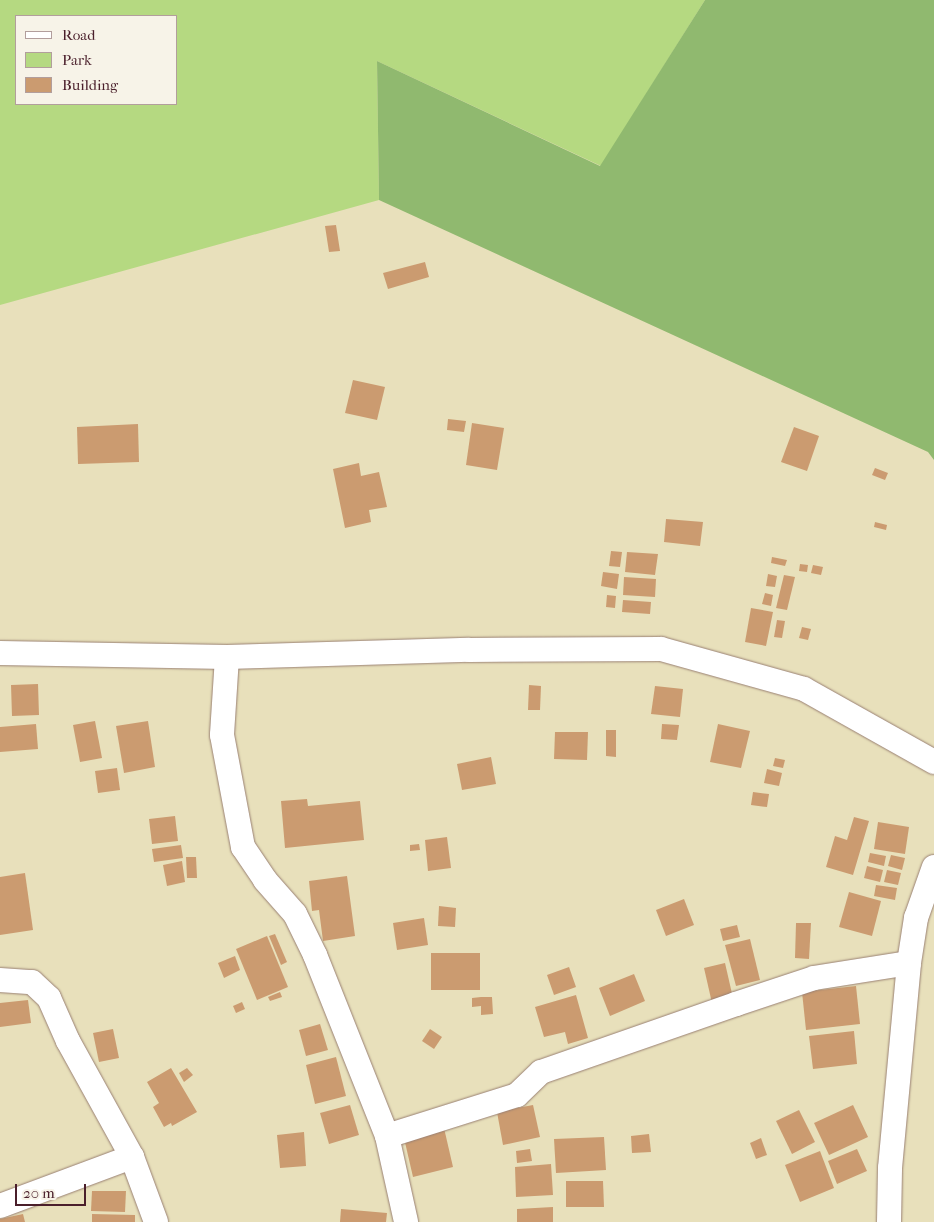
<!DOCTYPE html>
<html>
<head>
<meta charset="utf-8">
<style>
	body { margin:0 }
	#map { position:relative; width:934px; height:1222px; overflow:hidden; background:#e8e0bb; font-family:"IM FELL French Canon",serif }
	div>[style] { position:absolute }
	.green>* { inset:0; background:#b5d981 }
	.forest>* { inset:0; background:#90b96f }
	.building>* { inset:0; background:#cb9b70 }
	.roads { filter:drop-shadow(0 0 1px #998073) drop-shadow(0 0 1px #998073) }
	.minor>* { height:24px; margin:-12px; padding:0 12px; transform-origin:12px; border-radius:12px; background:#fff }
	span { translate:-50% -50%; white-space:nowrap; text-align:center; line-height:1.15; -webkit-text-stroke:4px #f7f3e8; paint-order:stroke }
	.legend { position:absolute; left:15px; top:15px; width:162px; height:90px; box-sizing:border-box; background:#f7f3e8; border:1px solid #b29e9c; margin:0; padding:6px 9px; list-style:none; font-size:15px; color:#4a1f2b }
	.legend li { display:flex; align-items:center; gap:10px; height:25px }
	.legend b { width:25px; border:1px solid #b29e9c }
	.scale { position:absolute; left:15px; top:1184px; width:71px; height:22px; box-sizing:border-box; border:2px solid #4a1f2b; border-top:0; padding-left:6px; font-size:15px; line-height:18px; white-space:nowrap; color:#4a1f2b; -webkit-text-stroke:4px #f7f3e8; paint-order:stroke }
</style>
</head>
<body>
<div id="map">
	<div class="green">
		<div style="clip-path:polygon(evenodd,0 0,705px 0,601px 166px,377px 61px,379px 200px,0 305px,0 0,16px 16px,176px 16px,176px 104px,16px 104px,16px 16px)"></div>
	</div>
	<div class="forest">
		<div style="clip-path:polygon(705px 0,934px 0,934px 460px,928px 452px,379px 200px,377px 61px,600px 166px)"></div>
	</div>
	<div class="building">
		<div style="clip-path:polygon(336px 225px,340px 251px,329px 252px,325px 226px)"></div>
		<div style="clip-path:polygon(425px 262px,429px 277px,388px 289px,383px 273px)"></div>
		<div style="clip-path:polygon(353px 380px,385px 387px,377px 420px,345px 413px)"></div>
		<div style="clip-path:polygon(448px 419px,466px 421px,464px 432px,447px 430px)"></div>
		<div style="clip-path:polygon(472px 423px,504px 428px,497px 470px,466px 465px)"></div>
		<div style="clip-path:polygon(138px 424px,139px 462px,78px 464px,77px 427px)"></div>
		<div style="clip-path:polygon(794px 427px,819px 436px,807px 471px,781px 462px)"></div>
		<div style="clip-path:polygon(359px 463px,361px 476px,379px 472px,387px 507px,369px 510px,371px 522px,345px 528px,333px 469px)"></div>
		<div style="clip-path:polygon(875px 468px,888px 473px,885px 480px,872px 475px)"></div>
		<div style="clip-path:polygon(666px 519px,703px 522px,700px 546px,664px 542px)"></div>
		<div style="clip-path:polygon(875px 522px,887px 525px,886px 530px,874px 527px)"></div>
		<div style="clip-path:polygon(611px 551px,622px 552px,620px 567px,609px 566px)"></div>
		<div style="clip-path:polygon(627px 552px,658px 554px,655px 575px,625px 572px)"></div>
		<div style="clip-path:polygon(772px 557px,787px 560px,785px 566px,771px 563px)"></div>
		<div style="clip-path:polygon(800px 564px,808px 565px,807px 572px,799px 571px)"></div>
		<div style="clip-path:polygon(813px 565px,823px 567px,821px 575px,811px 573px)"></div>
		<div style="clip-path:polygon(603px 572px,619px 574px,617px 589px,601px 586px)"></div>
		<div style="clip-path:polygon(768px 574px,777px 576px,775px 587px,766px 586px)"></div>
		<div style="clip-path:polygon(784px 575px,795px 577px,787px 610px,776px 608px)"></div>
		<div style="clip-path:polygon(624px 577px,656px 579px,655px 597px,623px 595px)"></div>
		<div style="clip-path:polygon(765px 593px,773px 595px,771px 606px,762px 604px)"></div>
		<div style="clip-path:polygon(607px 595px,616px 596px,615px 608px,606px 607px)"></div>
		<div style="clip-path:polygon(623px 600px,651px 602px,650px 614px,622px 612px)"></div>
		<div style="clip-path:polygon(751px 608px,773px 612px,766px 646px,745px 642px)"></div>
		<div style="clip-path:polygon(777px 620px,785px 621px,782px 638px,774px 637px)"></div>
		<div style="clip-path:polygon(802px 627px,811px 629px,808px 640px,799px 638px)"></div>
		<div style="clip-path:polygon(38px 684px,39px 715px,12px 716px,11px 685px)"></div>
		<div style="clip-path:polygon(529px 685px,541px 686px,540px 710px,528px 710px)"></div>
		<div style="clip-path:polygon(655px 686px,683px 689px,680px 717px,651px 714px)"></div>
		<div style="clip-path:polygon(95px 721px,102px 758px,80px 762px,73px 725px)"></div>
		<div style="clip-path:polygon(148px 721px,155px 767px,124px 773px,116px 726px)"></div>
		<div style="clip-path:polygon(36px 724px,38px 749px,0 752px,0 727px)"></div>
		<div style="clip-path:polygon(662px 724px,679px 725px,677px 740px,661px 739px)"></div>
		<div style="clip-path:polygon(718px 724px,750px 731px,741px 768px,710px 762px)"></div>
		<div style="clip-path:polygon(606px 730px,616px 730px,616px 757px,606px 756px)"></div>
		<div style="clip-path:polygon(555px 732px,588px 732px,587px 760px,554px 759px)"></div>
		<div style="clip-path:polygon(491px 757px,496px 784px,462px 790px,457px 764px)"></div>
		<div style="clip-path:polygon(775px 758px,785px 760px,783px 768px,773px 766px)"></div>
		<div style="clip-path:polygon(117px 768px,120px 790px,98px 793px,95px 771px)"></div>
		<div style="clip-path:polygon(767px 769px,782px 773px,779px 786px,764px 783px)"></div>
		<div style="clip-path:polygon(753px 792px,769px 794px,767px 807px,751px 805px)"></div>
		<div style="clip-path:polygon(307px 799px,308px 806px,360px 801px,364px 840px,285px 848px,281px 801px)"></div>
		<div style="clip-path:polygon(175px 816px,178px 841px,152px 844px,149px 819px)"></div>
		<div style="clip-path:polygon(854px 817px,869px 821px,853px 875px,826px 867px,835px 836px,847px 840px)"></div>
		<div style="clip-path:polygon(878px 822px,909px 827px,905px 854px,874px 849px)"></div>
		<div style="clip-path:polygon(447px 837px,451px 868px,428px 871px,425px 840px)"></div>
		<div style="clip-path:polygon(419px 844px,420px 850px,410px 851px,410px 845px)"></div>
		<div style="clip-path:polygon(181px 845px,183px 858px,154px 862px,152px 849px)"></div>
		<div style="clip-path:polygon(870px 853px,886px 856px,884px 866px,868px 862px)"></div>
		<div style="clip-path:polygon(891px 855px,905px 858px,902px 870px,888px 866px)"></div>
		<div style="clip-path:polygon(186px 857px,196px 857px,197px 878px,187px 878px)"></div>
		<div style="clip-path:polygon(182px 861px,185px 882px,167px 886px,163px 865px)"></div>
		<div style="clip-path:polygon(867px 866px,883px 870px,880px 882px,864px 878px)"></div>
		<div style="clip-path:polygon(887px 870px,901px 873px,898px 885px,884px 882px)"></div>
		<div style="clip-path:polygon(25px 873px,33px 930px,0 935px,0 877px)"></div>
		<div style="clip-path:polygon(347px 876px,355px 936px,323px 941px,319px 910px,312px 911px,309px 881px)"></div>
		<div style="clip-path:polygon(876px 885px,897px 888px,895px 900px,874px 896px)"></div>
		<div style="clip-path:polygon(849px 892px,881px 901px,872px 936px,839px 927px)"></div>
		<div style="clip-path:polygon(684px 899px,694px 925px,666px 936px,656px 910px)"></div>
		<div style="clip-path:polygon(439px 906px,456px 908px,455px 927px,438px 926px)"></div>
		<div style="clip-path:polygon(424px 918px,428px 945px,397px 950px,393px 923px)"></div>
		<div style="clip-path:polygon(796px 923px,811px 923px,809px 959px,795px 958px)"></div>
		<div style="clip-path:polygon(737px 925px,740px 937px,723px 941px,720px 929px)"></div>
		<div style="clip-path:polygon(275px 934px,287px 962px,281px 965px,269px 936px)"></div>
		<div style="clip-path:polygon(267px 936px,288px 987px,257px 1000px,236px 949px)"></div>
		<div style="clip-path:polygon(750px 939px,760px 980px,736px 986px,725px 945px)"></div>
		<div style="clip-path:polygon(431px 953px,480px 953px,480px 990px,431px 990px)"></div>
		<div style="clip-path:polygon(235px 956px,240px 970px,224px 978px,218px 963px)"></div>
		<div style="clip-path:polygon(725px 963px,733px 998px,712px 1003px,704px 968px)"></div>
		<div style="clip-path:polygon(569px 967px,576px 987px,554px 995px,547px 975px)"></div>
		<div style="clip-path:polygon(634px 974px,645px 1001px,610px 1016px,599px 988px)"></div>
		<div style="clip-path:polygon(856px 986px,860px 1024px,806px 1030px,802px 992px)"></div>
		<div style="clip-path:polygon(280px 992px,282px 997px,270px 1001px,268px 997px)"></div>
		<div style="clip-path:polygon(576px 995px,588px 1038px,568px 1044px,565px 1032px,544px 1037px,535px 1007px)"></div>
		<div style="clip-path:polygon(481px 997px,492px 997px,493px 1014px,481px 1015px,481px 1006px,472px 1007px,472px 998px)"></div>
		<div style="clip-path:polygon(28px 1000px,31px 1023px,0 1027px,0 1003px)"></div>
		<div style="clip-path:polygon(242px 1002px,245px 1009px,236px 1013px,233px 1006px)"></div>
		<div style="clip-path:polygon(320px 1024px,328px 1050px,306px 1056px,299px 1030px)"></div>
		<div style="clip-path:polygon(113px 1029px,119px 1058px,99px 1062px,93px 1033px)"></div>
		<div style="clip-path:polygon(430px 1029px,442px 1037px,434px 1049px,422px 1041px)"></div>
		<div style="clip-path:polygon(854px 1031px,857px 1064px,813px 1069px,809px 1036px)"></div>
		<div style="clip-path:polygon(336px 1057px,346px 1096px,315px 1104px,306px 1065px)"></div>
		<div style="clip-path:polygon(171px 1068px,197px 1112px,172px 1126px,171px 1123px,164px 1127px,153px 1107px,159px 1103px,147px 1082px)"></div>
		<div style="clip-path:polygon(187px 1068px,193px 1075px,184px 1082px,179px 1073px)"></div>
		<div style="clip-path:polygon(350px 1105px,359px 1135px,329px 1144px,320px 1113px)"></div>
		<div style="clip-path:polygon(533px 1105px,540px 1137px,503px 1145px,497px 1112px)"></div>
		<div style="clip-path:polygon(853px 1105px,868px 1137px,829px 1155px,814px 1123px)"></div>
		<div style="clip-path:polygon(799px 1110px,815px 1142px,792px 1154px,776px 1121px)"></div>
		<div style="clip-path:polygon(444px 1128px,453px 1167px,413px 1177px,404px 1138px)"></div>
		<div style="clip-path:polygon(304px 1132px,306px 1166px,280px 1168px,277px 1135px)"></div>
		<div style="clip-path:polygon(649px 1134px,651px 1152px,632px 1153px,631px 1136px)"></div>
		<div style="clip-path:polygon(604px 1137px,606px 1170px,556px 1173px,554px 1139px)"></div>
		<div style="clip-path:polygon(761px 1138px,767px 1155px,756px 1159px,750px 1143px)"></div>
		<div style="clip-path:polygon(530px 1149px,532px 1161px,517px 1163px,516px 1151px)"></div>
		<div style="clip-path:polygon(857px 1149px,867px 1171px,837px 1184px,828px 1161px)"></div>
		<div style="clip-path:polygon(820px 1151px,834px 1188px,800px 1202px,785px 1165px)"></div>
		<div style="clip-path:polygon(551px 1164px,553px 1195px,516px 1197px,515px 1167px)"></div>
		<div style="clip-path:polygon(566px 1181px,603px 1181px,604px 1207px,566px 1207px)"></div>
		<div style="clip-path:polygon(92px 1191px,126px 1191px,125px 1212px,91px 1211px)"></div>
		<div style="clip-path:polygon(553px 1207px,553px 1222px,517px 1222px,517px 1209px)"></div>
		<div style="clip-path:polygon(341px 1209px,387px 1213px,386px 1222px,340px 1222px)"></div>
		<div style="clip-path:polygon(23px 1214px,25px 1222px,0 1222px,0 1219px)"></div>
		<div style="clip-path:polygon(92px 1214px,135px 1215px,135px 1222px,92px 1222px)"></div>
	</div>
	<div class="roads">
		<div class="minor">
			<div style="left:0;top:653px;width:227px;rotate:1deg"></div>
			<div style="left:227px;top:657px;width:242px;rotate:-1.7deg"></div>
			<div style="left:469px;top:650px;width:192px;rotate:-0.3deg"></div>
			<div style="left:661px;top:649px;width:148px;rotate:15.6deg"></div>
			<div style="left:804px;top:689px;width:149px;rotate:29.3deg"></div>
			<div style="left:227px;top:657px;width:78px;rotate:93.7deg"></div>
			<div style="left:222px;top:735px;width:114px;rotate:79.4deg"></div>
			<div style="left:243px;top:847px;width:40px;rotate:56deg"></div>
			<div style="left:265px;top:880px;width:45px;rotate:48.6deg"></div>
			<div style="left:295px;top:914px;width:46px;rotate:64deg"></div>
			<div style="left:315px;top:955px;width:195px;rotate:68.3deg"></div>
			<div style="left:387px;top:1136px;width:88px;rotate:77.5deg"></div>
			<div style="left:0;top:980px;width:32px;rotate:4deg"></div>
			<div style="left:32px;top:982px;width:23px;rotate:43deg"></div>
			<div style="left:49px;top:998px;width:47px;rotate:66.2deg"></div>
			<div style="left:68px;top:1041px;width:132px;rotate:61.1deg"></div>
			<div style="left:132px;top:1157px;width:69px;rotate:69.7deg"></div>
			<div style="left:387px;top:1136px;width:136px;rotate:-17.5deg"></div>
			<div style="left:517px;top:1095px;width:33px;rotate:-44deg"></div>
			<div style="left:541px;top:1072px;width:207px;rotate:-19.2deg"></div>
			<div style="left:736px;top:1004px;width:82px;rotate:-18.4deg"></div>
			<div style="left:814px;top:978px;width:96px;rotate:-9deg"></div>
			<div style="left:0;top:1206px;width:141px;rotate:-20.4deg"></div>
			<div style="left:889px;top:1222px;width:54px;rotate:-88.9deg"></div>
			<div style="left:890px;top:1168px;width:206px;rotate:-84.7deg"></div>
			<div style="left:909px;top:963px;width:46px;rotate:-81.2deg"></div>
			<div style="left:916px;top:918px;width:54px;rotate:-70.6deg"></div>
		</div>
	</div>
	<ul class="legend">
	<li><b style="height:6px;background:#fff"></b>Road</li>
	<li><b style="height:14px;background:#b5d981"></b>Park</li>
	<li><b style="height:14px;background:#cb9b70"></b>Building</li>
	</ul>
	<div class="scale">20 m</div>
</div>
</body>
</html>
